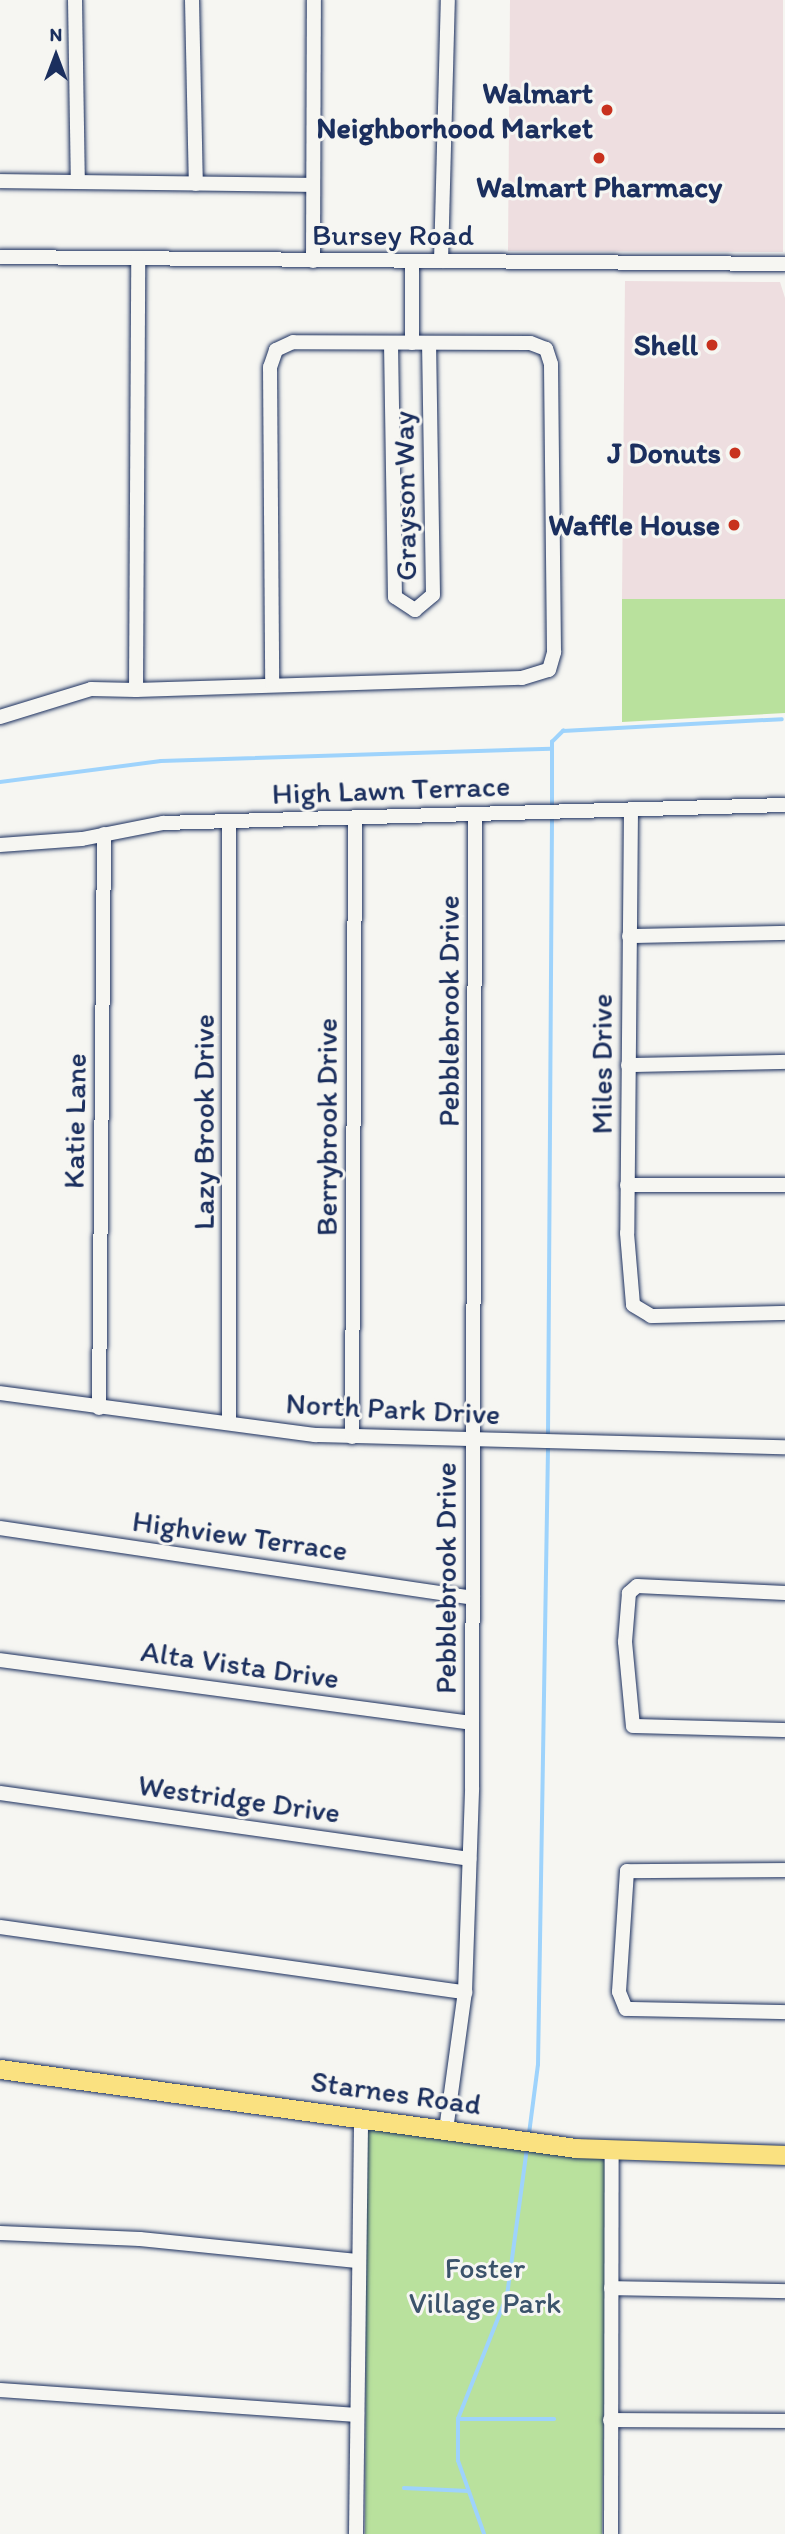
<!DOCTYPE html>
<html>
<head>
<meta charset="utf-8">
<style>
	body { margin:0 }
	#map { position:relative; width:785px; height:2534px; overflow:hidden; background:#f6f6f2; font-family:Itim,sans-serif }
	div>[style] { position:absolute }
	.built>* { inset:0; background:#eedee0 }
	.green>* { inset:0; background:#b9e19d }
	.stream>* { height:3.5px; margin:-1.75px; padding:0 1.75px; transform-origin:1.75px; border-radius:1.75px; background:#9ed3fc }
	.roads { filter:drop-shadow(0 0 2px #1b2f5e) drop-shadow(0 0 2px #1b2f5e) }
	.minor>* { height:14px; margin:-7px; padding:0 7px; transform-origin:7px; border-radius:7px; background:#f6f6f2 }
	.major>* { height:19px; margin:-9.5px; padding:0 9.5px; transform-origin:9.5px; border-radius:9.5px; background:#fae180 }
	.dots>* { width:19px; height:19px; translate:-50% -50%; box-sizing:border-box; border:4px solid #f6f6f2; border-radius:50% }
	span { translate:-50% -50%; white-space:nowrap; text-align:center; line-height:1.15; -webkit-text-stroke:6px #f6f6f2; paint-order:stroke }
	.poi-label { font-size:30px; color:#1b2f5e; font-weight:700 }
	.right { translate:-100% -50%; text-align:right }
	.street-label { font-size:30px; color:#1b2f5e }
	.park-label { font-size:30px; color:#3b536b }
	.north { position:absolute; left:21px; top:21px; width:70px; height:70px; -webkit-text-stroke:5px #f6f6f2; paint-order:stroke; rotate:0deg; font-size:19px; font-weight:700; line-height:28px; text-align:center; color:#1b2f5e }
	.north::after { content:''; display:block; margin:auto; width:24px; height:32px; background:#1b2f5e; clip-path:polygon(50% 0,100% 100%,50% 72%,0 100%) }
</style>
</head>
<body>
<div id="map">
	<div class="built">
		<div style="clip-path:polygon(510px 0,783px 0,783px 252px,508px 251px)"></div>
		<div style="clip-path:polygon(625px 281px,780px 282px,785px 298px,785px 599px,622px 599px)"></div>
	</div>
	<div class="green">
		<div style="clip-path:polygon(622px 599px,785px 599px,785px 713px,622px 722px)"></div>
		<div style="clip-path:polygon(367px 2129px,607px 2158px,602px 2534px,365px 2534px)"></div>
	</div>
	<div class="stream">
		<div style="left:0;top:782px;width:162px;rotate:-7.4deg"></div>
		<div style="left:161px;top:761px;width:390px;rotate:-1.8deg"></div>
		<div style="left:552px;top:808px;width:66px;rotate:-90deg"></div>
		<div style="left:552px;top:742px;width:16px;rotate:-45deg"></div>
		<div style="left:563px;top:731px;width:219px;rotate:-3.1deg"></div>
		<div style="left:548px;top:1438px;width:622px;rotate:-89.63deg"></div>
		<div style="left:529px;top:2134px;width:70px;rotate:-82.6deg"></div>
		<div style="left:538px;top:2065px;width:619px;rotate:-89.07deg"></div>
		<div style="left:463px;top:2272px;width:48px;rotate:3.6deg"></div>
		<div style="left:458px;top:2419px;width:96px"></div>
		<div style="left:404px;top:2488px;width:64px;rotate:2.7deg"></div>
		<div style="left:484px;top:2534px;width:77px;rotate:-109.6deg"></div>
		<div style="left:458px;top:2461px;width:42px;rotate:-90deg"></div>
		<div style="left:458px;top:2419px;width:132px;rotate:-68.3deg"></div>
		<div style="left:507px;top:2296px;width:148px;rotate:-82.3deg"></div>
	</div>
	<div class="roads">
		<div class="minor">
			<div style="left:75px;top:0;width:182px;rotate:89.1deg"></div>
			<div style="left:192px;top:0;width:184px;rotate:88.8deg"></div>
			<div style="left:0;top:181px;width:312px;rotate:0.7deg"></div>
			<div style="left:0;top:257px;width:785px;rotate:0.51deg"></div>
			<div style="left:313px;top:261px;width:261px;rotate:-89.8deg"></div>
			<div style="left:441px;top:261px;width:261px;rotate:-88.5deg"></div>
			<div style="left:391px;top:343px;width:254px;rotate:89.1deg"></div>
			<div style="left:395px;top:597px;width:24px;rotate:33deg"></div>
			<div style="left:415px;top:610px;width:23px;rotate:-40deg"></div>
			<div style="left:433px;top:595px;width:252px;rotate:-90.9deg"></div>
			<div style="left:412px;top:343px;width:82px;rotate:-90deg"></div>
			<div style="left:136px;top:690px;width:432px;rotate:-89.7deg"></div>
			<div style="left:0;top:717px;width:95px;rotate:-17.1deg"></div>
			<div style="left:91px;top:689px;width:45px;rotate:1.3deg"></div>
			<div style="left:136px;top:690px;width:386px;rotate:-1.8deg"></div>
			<div style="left:522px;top:678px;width:28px;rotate:-17deg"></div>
			<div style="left:549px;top:670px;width:19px;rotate:-74deg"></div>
			<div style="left:554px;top:652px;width:288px;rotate:-90.6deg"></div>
			<div style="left:551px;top:364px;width:16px;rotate:-108deg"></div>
			<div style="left:546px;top:349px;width:17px;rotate:-159deg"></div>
			<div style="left:530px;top:343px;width:237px;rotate:-179.8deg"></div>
			<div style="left:293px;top:342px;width:19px;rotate:155deg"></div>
			<div style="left:276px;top:350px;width:18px;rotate:109deg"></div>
			<div style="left:270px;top:367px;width:318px;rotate:89.6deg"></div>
			<div style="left:631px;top:810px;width:423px;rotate:90.5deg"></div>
			<div style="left:627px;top:1233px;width:72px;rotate:85.2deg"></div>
			<div style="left:633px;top:1305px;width:21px;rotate:31deg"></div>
			<div style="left:651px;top:1316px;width:134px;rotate:-1.3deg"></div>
			<div style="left:229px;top:821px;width:602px;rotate:90deg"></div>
			<div style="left:0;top:845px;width:82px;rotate:-4.2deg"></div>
			<div style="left:82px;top:839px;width:83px;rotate:-11.2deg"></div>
			<div style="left:163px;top:823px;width:622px;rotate:-1.66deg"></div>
			<div style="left:629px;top:936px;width:156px;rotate:-1.1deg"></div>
			<div style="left:628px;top:1065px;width:157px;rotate:-1.1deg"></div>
			<div style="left:627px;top:1185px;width:158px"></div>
			<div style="left:0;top:1393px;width:318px;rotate:7.6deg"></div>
			<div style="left:315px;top:1435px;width:470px;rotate:1.5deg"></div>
			<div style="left:99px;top:1408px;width:574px;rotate:-89.5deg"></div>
			<div style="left:352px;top:1437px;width:620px;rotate:-89.72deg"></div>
			<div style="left:0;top:1528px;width:478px;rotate:8.4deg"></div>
			<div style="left:785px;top:1593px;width:148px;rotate:-177.3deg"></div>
			<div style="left:637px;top:1586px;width:11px;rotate:139deg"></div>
			<div style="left:629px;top:1593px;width:49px;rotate:94.7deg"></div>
			<div style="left:625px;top:1642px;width:84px;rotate:84.6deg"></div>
			<div style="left:633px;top:1726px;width:152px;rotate:1.5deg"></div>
			<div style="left:0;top:1660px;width:476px;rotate:7.6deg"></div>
			<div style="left:0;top:1793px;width:474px;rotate:8deg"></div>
			<div style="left:785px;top:1870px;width:158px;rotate:179.6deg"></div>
			<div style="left:627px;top:1871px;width:121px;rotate:93.8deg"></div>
			<div style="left:619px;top:1992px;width:18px;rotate:68deg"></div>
			<div style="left:626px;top:2009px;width:159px;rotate:1.1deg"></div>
			<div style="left:0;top:1927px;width:470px;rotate:8deg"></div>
			<div style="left:446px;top:2130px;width:139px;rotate:-82.2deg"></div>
			<div style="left:465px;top:1992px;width:204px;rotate:-88deg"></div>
			<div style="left:472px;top:1788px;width:974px;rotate:-89.82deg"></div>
			<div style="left:0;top:2233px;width:140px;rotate:2.5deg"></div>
			<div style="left:140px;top:2239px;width:218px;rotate:5.8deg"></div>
			<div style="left:611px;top:2288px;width:174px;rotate:1deg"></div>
			<div style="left:0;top:2390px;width:358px;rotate:4deg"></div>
			<div style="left:610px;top:2420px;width:175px;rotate:0.3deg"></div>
			<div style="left:356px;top:2534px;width:415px;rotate:-89.3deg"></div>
			<div style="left:611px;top:2534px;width:383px;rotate:-89.9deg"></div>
		</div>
		<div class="major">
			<div style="left:0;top:2069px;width:581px;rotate:7.81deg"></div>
			<div style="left:576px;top:2148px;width:209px;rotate:1.9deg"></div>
		</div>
	</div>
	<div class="dots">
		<div style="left:607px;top:110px;background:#c8321e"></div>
		<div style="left:599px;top:158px;background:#c8321e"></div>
		<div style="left:712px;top:345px;background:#c8321e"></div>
		<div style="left:735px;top:453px;background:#c8321e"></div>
		<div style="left:734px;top:525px;background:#c8321e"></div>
	</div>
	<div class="poi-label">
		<span class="right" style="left:593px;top:110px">Walmart<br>Neighborhood Market</span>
		<span style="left:599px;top:187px">Walmart Pharmacy</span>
		<span class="right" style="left:698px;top:345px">Shell</span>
		<span class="right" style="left:721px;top:453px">J Donuts</span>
		<span class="right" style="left:720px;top:525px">Waffle House</span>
	</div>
	<div class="street-label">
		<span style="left:393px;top:235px">Bursey Road</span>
		<span style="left:405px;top:496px;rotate:-91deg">Grayson Way</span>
		<span style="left:391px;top:790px;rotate:-2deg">High Lawn Terrace</span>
		<span style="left:449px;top:1011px;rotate:-90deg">Pebblebrook Drive</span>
		<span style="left:602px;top:1064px;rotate:-90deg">Miles Drive</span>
		<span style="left:75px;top:1121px;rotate:-89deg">Katie Lane</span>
		<span style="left:204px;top:1122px;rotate:-90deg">Lazy Brook Drive</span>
		<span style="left:327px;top:1127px;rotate:-90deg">Berrybrook Drive</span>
		<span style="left:393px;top:1409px;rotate:3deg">North Park Drive</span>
		<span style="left:240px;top:1536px;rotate:8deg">Highview Terrace</span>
		<span style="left:446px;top:1578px;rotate:-90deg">Pebblebrook Drive</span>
		<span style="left:240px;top:1665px;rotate:8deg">Alta Vista Drive</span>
		<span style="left:239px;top:1799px;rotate:8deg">Westridge Drive</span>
		<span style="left:396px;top:2093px;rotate:8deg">Starnes Road</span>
	</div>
	<div class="park-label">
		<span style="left:485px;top:2285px">Foster<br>Village Park</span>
	</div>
	<div class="north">N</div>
</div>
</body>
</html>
